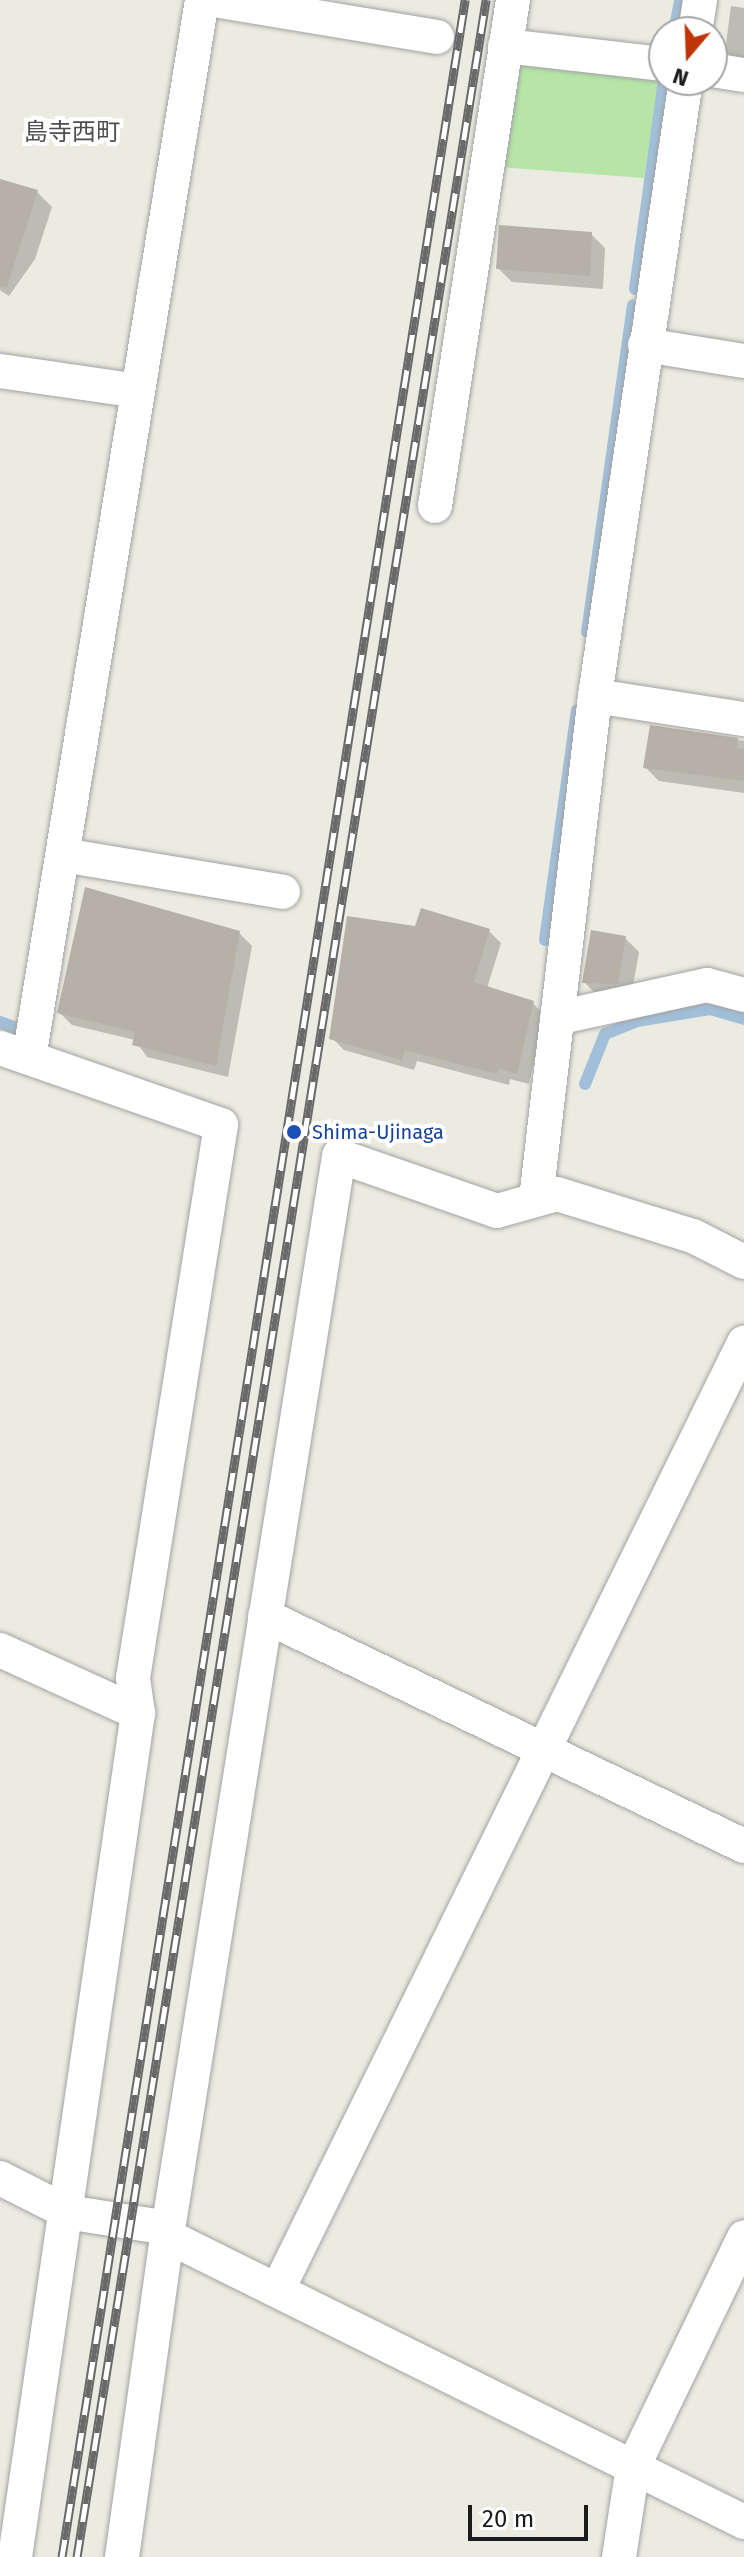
<!DOCTYPE html>
<html>
<head>
<meta charset="utf-8">
<style>
	body { margin:0 }
	#map { position:relative; width:744px; height:2557px; overflow:hidden; background:#ecebe1; font-family:"Fira Sans","Noto Sans JP",sans-serif }
	div>[style] { position:absolute }
	.grass>* { inset:0; background:#b6e5a7 }
	.shadow>* { inset:0; background:#0003 }
	.stream>* { height:12px; margin:-6px; padding:0 6px; transform-origin:6px; border-radius:6px; background:#a2bfd9 }
	.building>* { inset:0; background:#b5b1a6 }
	.roads { filter:drop-shadow(0 0 2px #a2a2a2) drop-shadow(0 0 2px #a2a2a2) }
	.street>* { height:34px; margin:-17px; padding:0 17px; transform-origin:17px; border-radius:17px; background:#fff }
	.rail>* { height:9px; margin-top:-4.5px; transform-origin:0; background:repeating-linear-gradient(90deg,#fff 0 18px,#696969 0 36px); box-sizing:border-box; border-block:2px solid #696969 }
	.dots>* { width:22px; height:22px; translate:-50% -50%; box-sizing:border-box; border:4px solid #fff; border-radius:50% }
	span { translate:-50% -50%; white-space:nowrap; text-align:center; line-height:1.15; -webkit-text-stroke:8px #fff; paint-order:stroke }
	.transit-label { font-size:20px; color:#164399 }
	.left { translate:0 -50%; text-align:left }
	.quarter-label { font-size:24px; color:#4e4e4e }
	.north { position:absolute; left:648px; top:16px; width:80px; height:80px; box-sizing:border-box; background:#fff; border:2px solid #a4a4a4; border-radius:50%; rotate:199deg; font-size:22px; font-weight:700; line-height:32px; text-align:center; color:#1b1b1b }
	.north::after { content:''; display:block; margin:auto; width:28px; height:36px; background:#be3608; clip-path:polygon(50% 0,100% 100%,50% 72%,0 100%) }
	.scale { position:absolute; left:468px; top:2505px; width:120px; height:36px; box-sizing:border-box; border:4px solid #1b1b1b; border-top:0; padding-left:10px; font-size:24px; line-height:28px; white-space:nowrap; color:#1b1b1b; -webkit-text-stroke:6px #fff; paint-order:stroke }
</style>
</head>
<body>
<div id="map">
	<div class="grass">
		<div style="clip-path:polygon(513px 62px,660px 71px,644px 178px,499px 167px)"></div>
	</div>
	<div class="shadow">
		<div style="clip-path:polygon(731px 6px,744px 8px,744px 65px,725px 51px)"></div>
		<div style="clip-path:polygon(0 179px,37px 192px,52px 207px,35px 259px,9px 296px,0 290px)"></div>
		<div style="clip-path:polygon(591px 234px,605px 248px,603px 289px,512px 282px,498px 268px)"></div>
		<div style="clip-path:polygon(652px 727px,744px 741px,744px 793px,659px 781px,645px 767px)"></div>
		<div style="clip-path:polygon(489px 931px,501px 943px,487px 988px,533px 1003px,544px 1015px,529px 1084px,510px 1079px,509px 1085px,417px 1061px,414px 1070px,344px 1050px,332px 1038px)"></div>
		<div style="clip-path:polygon(239px 933px,252px 946px,228px 1077px,147px 1057px,135px 1040px,72px 1025px,59px 1012px)"></div>
		<div style="clip-path:polygon(625px 938px,639px 952px,631px 997px,598px 996px,584px 982px)"></div>
	</div>
	<div class="stream">
		<div style="left:674px;top:32px;width:33px;rotate:-79deg"></div>
		<div style="left:635px;top:289px;width:212px;rotate:-82.1deg"></div>
		<div style="left:587px;top:632px;width:330px;rotate:-82deg"></div>
		<div style="left:545px;top:940px;width:232px;rotate:-82.1deg"></div>
		<div style="left:0;top:1022px;width:20px;rotate:20deg"></div>
		<div style="left:585px;top:1084px;width:54px;rotate:-68.2deg"></div>
		<div style="left:605px;top:1034px;width:35px;rotate:-22deg"></div>
		<div style="left:637px;top:1021px;width:74px;rotate:-9.3deg"></div>
		<div style="left:710px;top:1009px;width:35px;rotate:16deg"></div>
	</div>
	<div class="building">
		<div style="clip-path:polygon(0 179px,38px 190px,7px 287px,0 286px)"></div>
		<div style="clip-path:polygon(499px 225px,592px 232px,590px 276px,496px 269px)"></div>
		<div style="clip-path:polygon(650px 725px,738px 738px,737px 748px,744px 749px,744px 781px,643px 768px)"></div>
		<div style="clip-path:polygon(85px 887px,240px 931px,216px 1066px,132px 1045px,135px 1032px,57px 1013px)"></div>
		<div style="clip-path:polygon(421px 908px,490px 929px,474px 982px,534px 1001px,517px 1074px,499px 1068px,497px 1074px,405px 1050px,402px 1060px,329px 1039px,347px 916px,415px 926px)"></div>
		<div style="clip-path:polygon(591px 930px,626px 936px,618px 984px,582px 983px)"></div>
	</div>
	<div class="roads">
		<div class="street">
			<div style="left:214px;top:0;width:226px;rotate:9.4deg"></div>
			<div style="left:695px;top:32px;width:32px;rotate:-81deg"></div>
			<div style="left:505px;top:46px;width:160px;rotate:6.5deg"></div>
			<div style="left:712px;top:70px;width:32px;rotate:9deg"></div>
			<div style="left:645px;top:345px;width:100px;rotate:9.2deg"></div>
			<div style="left:0;top:371px;width:139px;rotate:8.2deg"></div>
			<div style="left:435px;top:506px;width:512px;rotate:-81.24deg"></div>
			<div style="left:595px;top:696px;width:151px;rotate:8.8deg"></div>
			<div style="left:63px;top:855px;width:223px;rotate:9.5deg"></div>
			<div style="left:557px;top:1018px;width:154px;rotate:-12.4deg"></div>
			<div style="left:707px;top:985px;width:38px;rotate:15deg"></div>
			<div style="left:0;top:1048px;width:234px;rotate:19.2deg"></div>
			<div style="left:221px;top:1125px;width:560px;rotate:99.04deg"></div>
			<div style="left:133px;top:1678px;width:35px;rotate:82deg"></div>
			<div style="left:138px;top:1713px;width:853px;rotate:98.29deg"></div>
			<div style="left:29px;top:1058px;width:1072px;rotate:-80.71deg"></div>
			<div style="left:536px;top:1199px;width:506px;rotate:-83.31deg"></div>
			<div style="left:595px;top:696px;width:623px;rotate:-81.6deg"></div>
			<div style="left:265px;top:1616px;width:531px;rotate:25.65deg"></div>
			<div style="left:0;top:1650px;width:152px;rotate:24.5deg"></div>
			<div style="left:0;top:2178px;width:75px;rotate:26.9deg"></div>
			<div style="left:67px;top:2212px;width:102px;rotate:9deg"></div>
			<div style="left:167px;top:2236px;width:644px;rotate:26.37deg"></div>
			<div style="left:278px;top:2289px;width:1055px;rotate:-63.78deg"></div>
			<div style="left:122px;top:2557px;width:324px;rotate:-82deg"></div>
			<div style="left:167px;top:2236px;width:1094px;rotate:-80.95deg"></div>
			<div style="left:339px;top:1156px;width:167px;rotate:19.2deg"></div>
			<div style="left:497px;top:1211px;width:62px;rotate:-15.8deg"></div>
			<div style="left:557px;top:1194px;width:142px;rotate:17.2deg"></div>
			<div style="left:693px;top:1236px;width:57px;rotate:27deg"></div>
			<div style="left:619px;top:2557px;width:91px;rotate:-81.2deg"></div>
			<div style="left:633px;top:2467px;width:255px;rotate:-64.2deg"></div>
		</div>
	</div>
	<div class="rail">
		<div style="left:62px;top:2557px;width:2589px;rotate:-81.04deg"></div>
		<div style="left:77px;top:2557px;width:2590px;rotate:-80.91deg"></div>
	</div>
	<div class="dots">
		<div style="left:294px;top:1132px;background:#1a4fb4"></div>
	</div>
	<div class="transit-label">
		<span class="left" style="left:312px;top:1132px">Shima-Ujinaga</span>
	</div>
	<div class="quarter-label">
		<span style="left:72px;top:133px">島寺西町</span>
	</div>
	<div class="north">N</div>
	<div class="scale">20 m</div>
</div>
</body>
</html>
